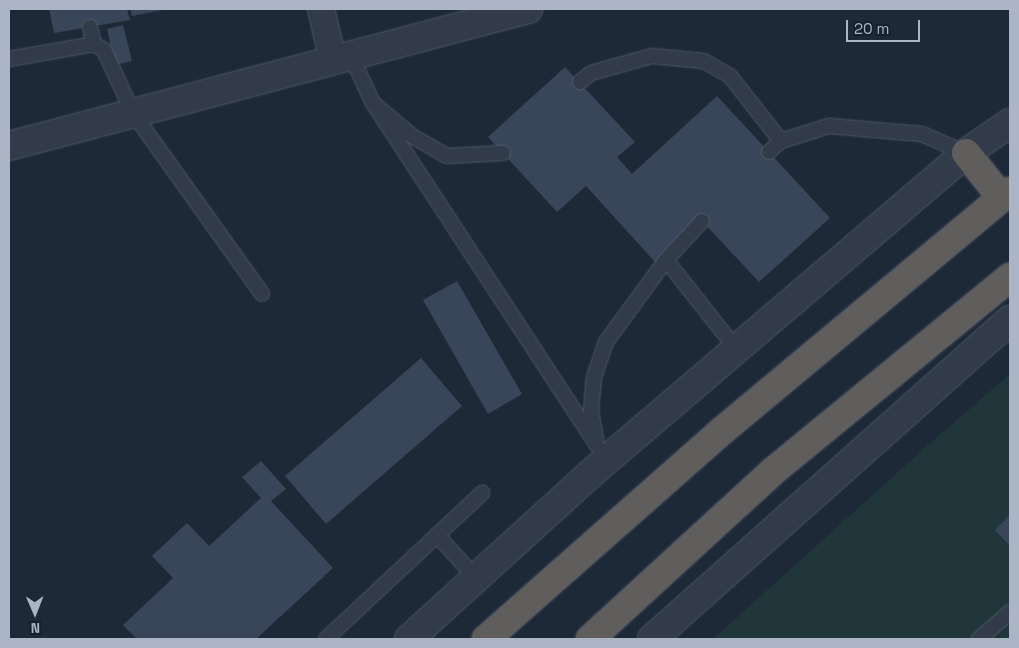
<!DOCTYPE html>
<html>
<head>
<meta charset="utf-8">
<style>
	body { margin:0 }
	#map { position:relative; width:1019px; height:648px; overflow:hidden; background:#1e2938; font-family:"Space Grotesk",sans-serif }
	div>[style] { position:absolute }
	.green>* { inset:0; background:#20363a }
	.building>* { inset:0; background:#394659 }
	.roads { filter:drop-shadow(0 0 1px #4f5867) drop-shadow(0 0 1px #4f5867) }
	.service>* { height:14px; margin:-7px; padding:0 7px; transform-origin:7px; border-radius:7px; background:#323b49 }
	.minor>* { height:26px; margin:-13px; padding:0 13px; transform-origin:13px; border-radius:13px; background:#323b49 }
	.tertiary>* { height:28px; margin:-14px; padding:0 14px; transform-origin:14px; border-radius:14px; background:#323b49 }
	.trunk>* { height:28px; margin:-14px; padding:0 14px; transform-origin:14px; border-radius:14px; background:#605e5c }
	span { translate:-50% -50%; white-space:nowrap; text-align:center; line-height:1.15; -webkit-text-stroke:5px #17202d; paint-order:stroke }
	.frame { position:absolute; inset:0; border:10px solid #abb5c6; pointer-events:none }
	.north { position:absolute; left:10px; top:588px; width:50px; height:50px; -webkit-text-stroke:4px #17202d; paint-order:stroke; rotate:179deg; font-size:14px; font-weight:700; line-height:20px; text-align:center; color:#abb5c6 }
	.north::after { content:''; display:block; margin:auto; width:18px; height:22px; background:#abb5c6; clip-path:polygon(50% 0,100% 100%,50% 72%,0 100%) }
	.scale { position:absolute; left:846px; top:20px; width:74px; height:22px; box-sizing:border-box; border:2px solid #abb5c6; border-top:0; padding-left:6px; font-size:15px; line-height:18px; white-space:nowrap; color:#abb5c6; -webkit-text-stroke:4px #17202d; paint-order:stroke }
</style>
</head>
<body>
<div id="map">
	<div class="green">
		<div style="clip-path:polygon(1010px 374px,1010px 639px,713px 639px,938px 436px)"></div>
	</div>
	<div class="building">
		<div style="clip-path:polygon(49px 9px,127px 9px,130px 20px,54px 33px)"></div>
		<div style="clip-path:polygon(130px 9px,162px 9px,162px 10px,132px 16px)"></div>
		<div style="clip-path:polygon(123px 25px,132px 61px,115px 65px,107px 29px)"></div>
		<div style="clip-path:polygon(565px 67px,635px 142px,617px 157px,632px 174px,717px 96px,830px 218px,759px 282px,702px 221px,656px 263px,586px 186px,557px 212px,488px 137px)"></div>
		<div style="clip-path:polygon(457px 281px,522px 394px,488px 414px,423px 300px)"></div>
		<div style="clip-path:polygon(421px 358px,462px 406px,326px 524px,285px 476px)"></div>
		<div style="clip-path:polygon(261px 461px,286px 489px,271px 501px,333px 568px,256px 639px,137px 639px,123px 625px,173px 578px,152px 556px,187px 523px,209px 546px,261px 498px,242px 477px)"></div>
		<div style="clip-path:polygon(1010px 515px,1010px 546px,995px 530px)"></div>
	</div>
	<div class="roads">
		<div class="service">
			<div style="left:90px;top:27px;width:17px;rotate:77deg"></div>
			<div style="left:351px;top:56px;width:52px;rotate:64.9deg"></div>
			<div style="left:373px;top:103px;width:51px;rotate:40.2deg"></div>
			<div style="left:412px;top:136px;width:40px;rotate:29.7deg"></div>
			<div style="left:447px;top:156px;width:56px;rotate:-3.1deg"></div>
			<div style="left:9px;top:59px;width:86px;rotate:-10deg"></div>
			<div style="left:94px;top:44px;width:12px;rotate:31deg"></div>
			<div style="left:104px;top:50px;width:69px;rotate:65.3deg"></div>
			<div style="left:133px;top:113px;width:222px;rotate:54.5deg"></div>
			<div style="left:580px;top:82px;width:14px;rotate:-39deg"></div>
			<div style="left:591px;top:73px;width:63px;rotate:-15.6deg"></div>
			<div style="left:652px;top:56px;width:52px;rotate:5.5deg"></div>
			<div style="left:704px;top:61px;width:30px;rotate:30deg"></div>
			<div style="left:730px;top:76px;width:83px;rotate:51.9deg"></div>
			<div style="left:373px;top:103px;width:409px;rotate:56.8deg"></div>
			<div style="left:769px;top:152px;width:16px;rotate:-43deg"></div>
			<div style="left:781px;top:141px;width:50px;rotate:-17.4deg"></div>
			<div style="left:829px;top:126px;width:93px;rotate:4.9deg"></div>
			<div style="left:922px;top:134px;width:48px;rotate:23.4deg"></div>
			<div style="left:666px;top:260px;width:115px;rotate:51.7deg"></div>
			<div style="left:596px;top:439px;width:28px;rotate:-100deg"></div>
			<div style="left:591px;top:411px;width:34px;rotate:-85deg"></div>
			<div style="left:594px;top:377px;width:37px;rotate:-71deg"></div>
			<div style="left:606px;top:342px;width:102px;rotate:-53.8deg"></div>
			<div style="left:666px;top:260px;width:53px;rotate:-47.3deg"></div>
			<div style="left:437px;top:535px;width:58px;rotate:47.8deg"></div>
			<div style="left:326px;top:639px;width:214px;rotate:-43.1deg"></div>
			<div style="left:979px;top:639px;width:41px;rotate:-41.1deg"></div>
		</div>
		<div class="minor">
			<div style="left:321px;top:9px;width:52px;rotate:76.8deg"></div>
		</div>
		<div class="tertiary">
			<div style="left:9px;top:146px;width:537px;rotate:-14.79deg"></div>
			<div style="left:409px;top:639px;width:244px;rotate:-42.3deg"></div>
			<div style="left:589px;top:475px;width:496px;rotate:-40.5deg"></div>
			<div style="left:966px;top:153px;width:53px;rotate:-34.3deg"></div>
			<div style="left:652px;top:639px;width:480px;rotate:-41.7deg"></div>
		</div>
		<div class="trunk">
			<div style="left:966px;top:153px;width:56px;rotate:51.5deg"></div>
			<div style="left:486px;top:639px;width:316px;rotate:-41.4deg"></div>
			<div style="left:723px;top:430px;width:373px;rotate:-39.8deg"></div>
			<div style="left:590px;top:639px;width:247px;rotate:-42.5deg"></div>
			<div style="left:772px;top:472px;width:308px;rotate:-39.3deg"></div>
		</div>
	</div>
	<div class="frame"></div>
	<div class="north">N</div>
	<div class="scale">20 m</div>
</div>
</body>
</html>
